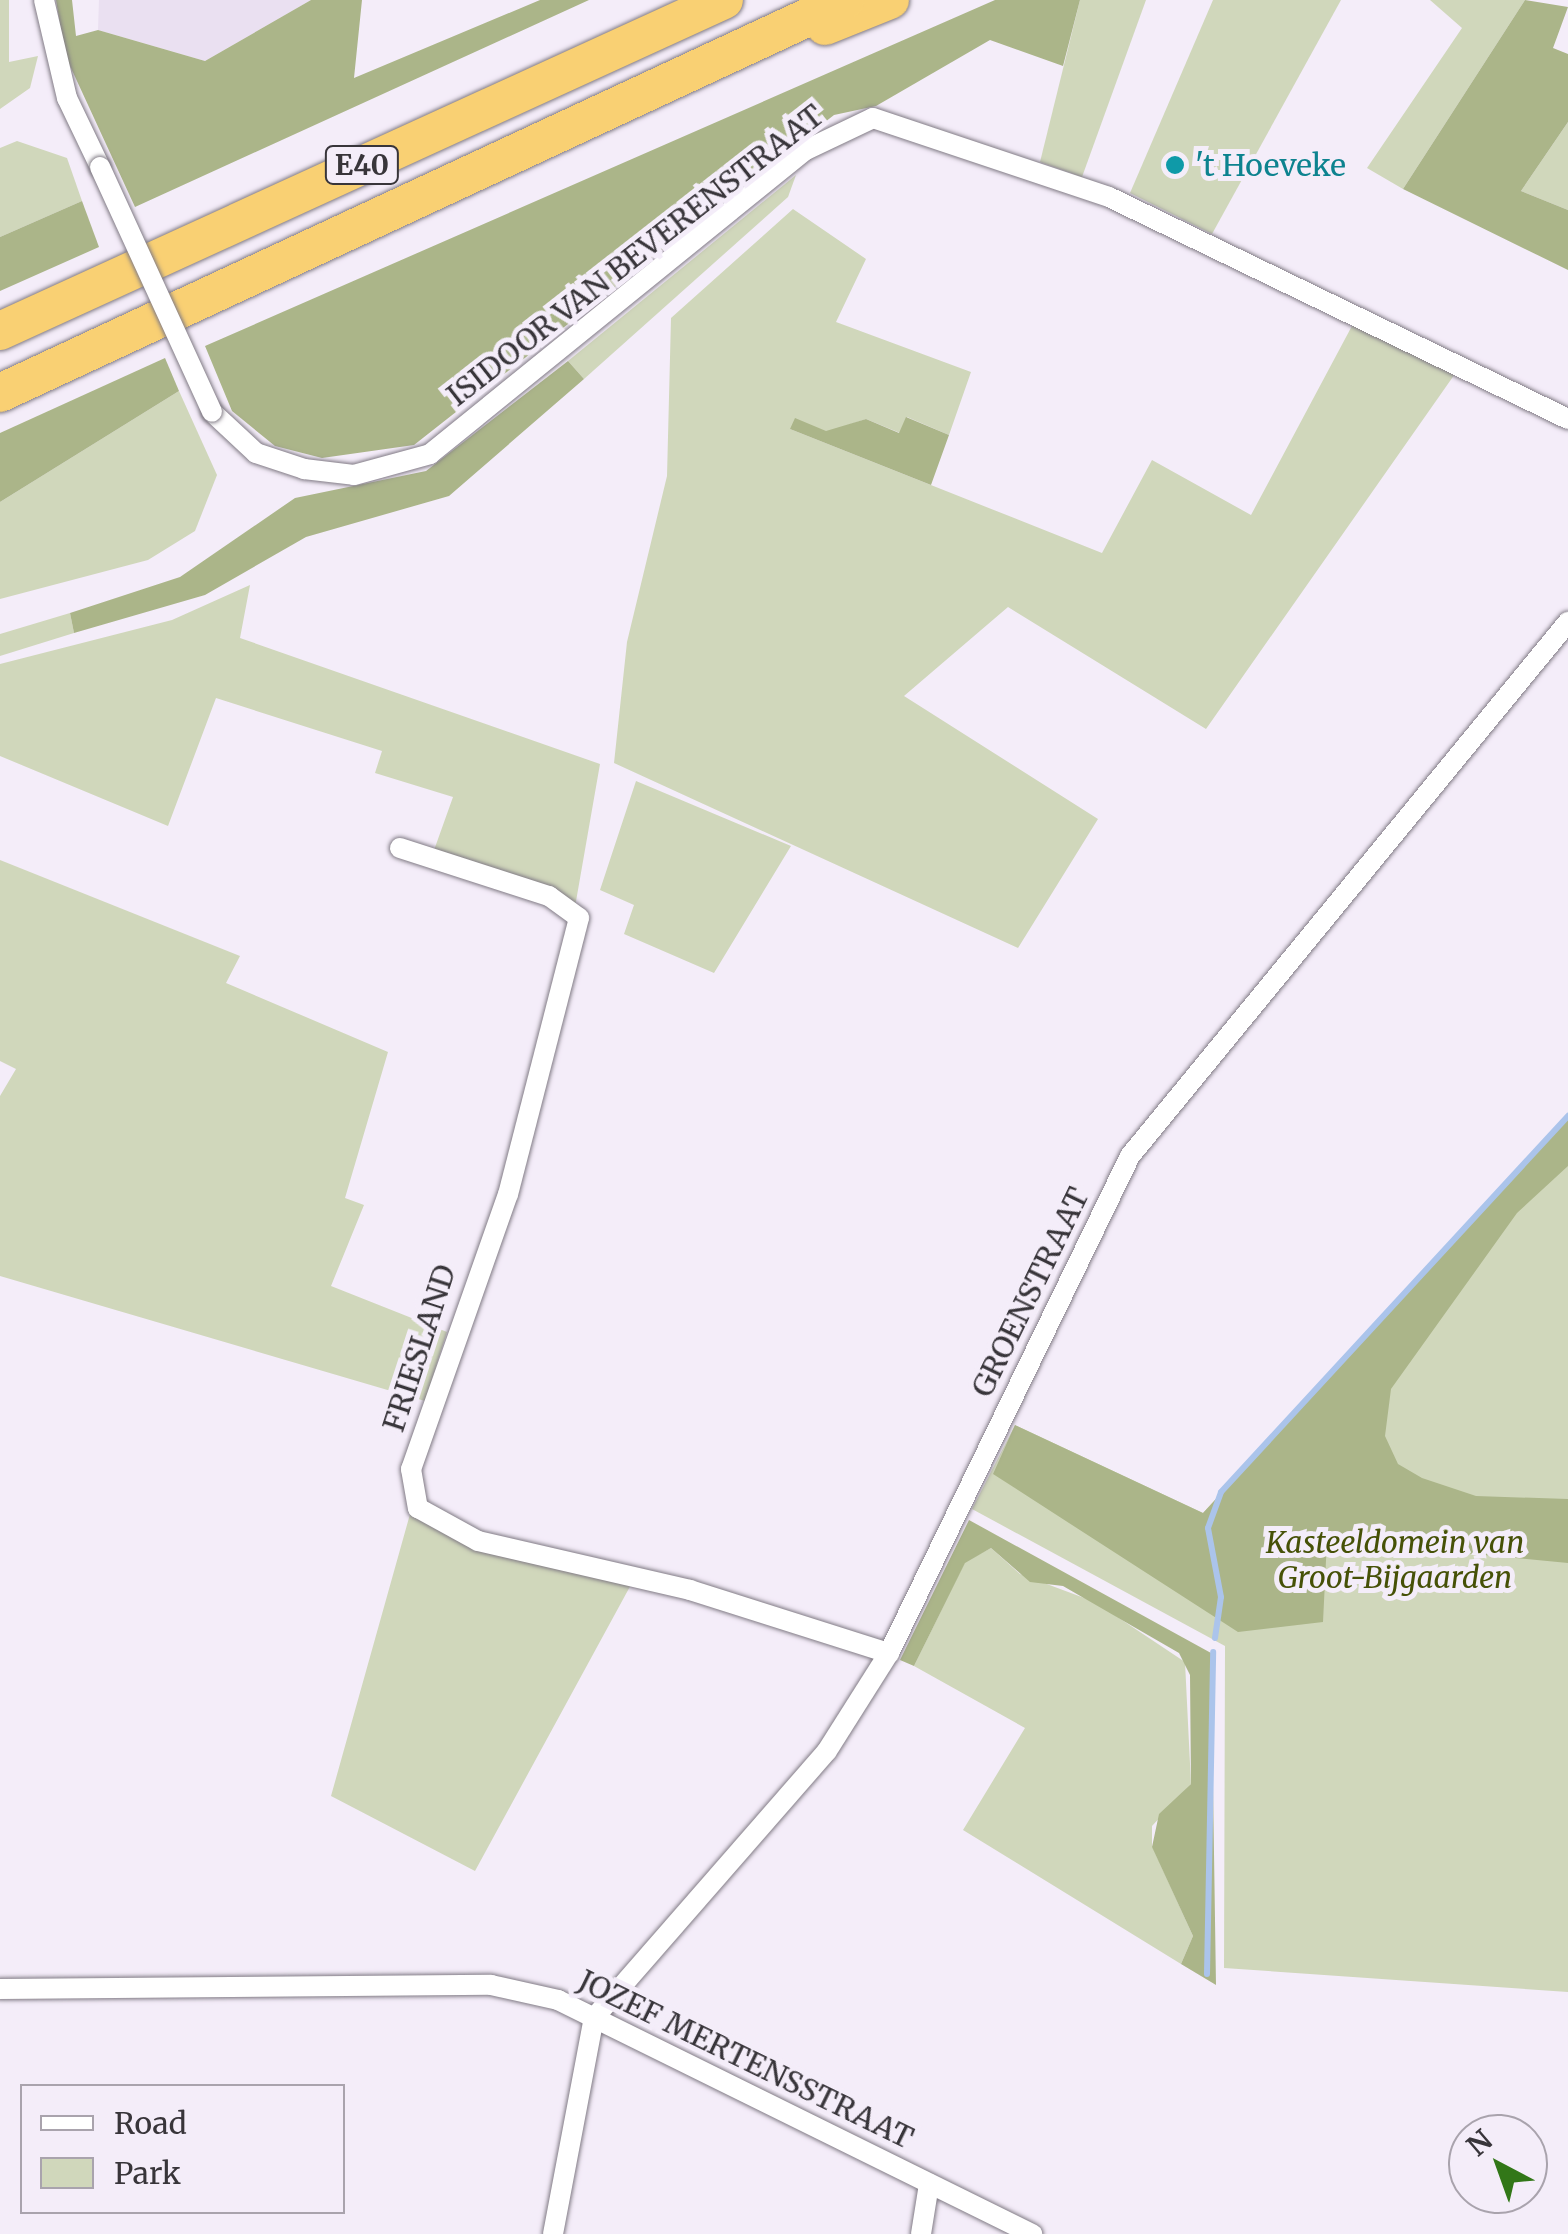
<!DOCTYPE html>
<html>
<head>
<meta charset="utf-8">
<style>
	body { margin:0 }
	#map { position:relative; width:1568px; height:2234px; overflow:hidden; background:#f4edf9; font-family:Merriweather,serif }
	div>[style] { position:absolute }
	.built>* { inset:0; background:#eae0f1 }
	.green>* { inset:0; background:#d0d7bb }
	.forest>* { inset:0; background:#abb589 }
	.stream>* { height:6px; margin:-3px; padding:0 3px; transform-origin:3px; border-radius:3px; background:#abc4eb }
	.roads { filter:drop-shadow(0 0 2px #817b85) drop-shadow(0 0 2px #817b85) }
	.street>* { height:20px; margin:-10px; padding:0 10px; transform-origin:10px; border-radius:10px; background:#fff }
	.highway>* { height:38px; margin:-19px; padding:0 19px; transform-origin:19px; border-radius:19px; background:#f9d073 }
	.bridges { filter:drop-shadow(0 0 2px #817b85) drop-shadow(0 0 2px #817b85) }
	.street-bridge>* { height:20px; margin:-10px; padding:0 10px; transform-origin:10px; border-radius:10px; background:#fff }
	.dots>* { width:28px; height:28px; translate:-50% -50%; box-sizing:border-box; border:5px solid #f4edf9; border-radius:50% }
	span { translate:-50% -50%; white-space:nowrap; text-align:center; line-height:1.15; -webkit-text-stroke:10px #f4edf9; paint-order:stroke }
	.shield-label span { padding:2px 8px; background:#f4edf9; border:2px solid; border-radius:8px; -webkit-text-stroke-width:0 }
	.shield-label { font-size:28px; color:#38353a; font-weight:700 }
	.culture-label { font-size:30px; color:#0d838f }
	.left { translate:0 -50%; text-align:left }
	.street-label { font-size:30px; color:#38353a }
	.park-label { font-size:30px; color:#465107; font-style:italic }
	.legend { position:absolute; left:20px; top:2084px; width:325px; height:130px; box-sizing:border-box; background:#f4edf9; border:2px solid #a9a3ad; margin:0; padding:12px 18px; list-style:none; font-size:30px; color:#38353a }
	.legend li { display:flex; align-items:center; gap:20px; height:50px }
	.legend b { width:50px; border:2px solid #a9a3ad }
	.north { position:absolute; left:1448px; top:2114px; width:100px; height:100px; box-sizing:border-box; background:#f4edf9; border:2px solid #a9a3ad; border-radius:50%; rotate:319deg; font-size:28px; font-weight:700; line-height:40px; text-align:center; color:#38353a }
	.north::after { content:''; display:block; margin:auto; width:35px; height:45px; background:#327718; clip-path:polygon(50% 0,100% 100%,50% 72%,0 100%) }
</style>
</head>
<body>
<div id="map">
	<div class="built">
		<div style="clip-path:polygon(99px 0,311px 0,205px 61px,98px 30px)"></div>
	</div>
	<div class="green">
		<div style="clip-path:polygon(0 0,9px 0,9px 62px,38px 56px,30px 88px,0 109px)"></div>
		<div style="clip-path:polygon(1080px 0,1146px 0,1082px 177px,1040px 162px)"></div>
		<div style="clip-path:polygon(1213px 0,1341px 0,1212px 234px,1130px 193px)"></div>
		<div style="clip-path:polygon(1430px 0,1525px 0,1403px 189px,1367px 168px,1462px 28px)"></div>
		<div style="clip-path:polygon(1568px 122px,1568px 210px,1521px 191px)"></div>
		<div style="clip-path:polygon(17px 141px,67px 158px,82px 201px,0 237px,0 148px)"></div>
		<div style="clip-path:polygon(796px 175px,788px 197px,584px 379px,568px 361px)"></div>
		<div style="clip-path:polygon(793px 209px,866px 259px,836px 322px,971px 372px,949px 435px,907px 417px,900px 433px,866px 419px,827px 432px,790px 429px,1102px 553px,1152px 460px,1251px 515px,1353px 324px,1457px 371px,1206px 729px,1008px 607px,904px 696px,1098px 819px,1018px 948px,614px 763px,627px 642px,667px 476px,671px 318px)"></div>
		<div style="clip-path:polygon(179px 391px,217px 475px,195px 531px,148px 560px,0 599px,0 502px)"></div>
		<div style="clip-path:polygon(250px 585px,240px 638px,600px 764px,575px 907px,433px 853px,453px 797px,375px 773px,382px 751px,216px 698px,168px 826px,0 756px,0 664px,172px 620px)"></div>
		<div style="clip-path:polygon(70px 613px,74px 633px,0 656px,0 634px)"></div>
		<div style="clip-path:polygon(636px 781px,791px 846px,714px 973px,624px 934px,634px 905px,600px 890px)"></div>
		<div style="clip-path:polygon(0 860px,240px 956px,226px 983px,388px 1052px,345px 1198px,364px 1205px,331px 1286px,447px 1332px,425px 1401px,0 1276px,0 1096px,16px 1069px,0 1061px)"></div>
		<div style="clip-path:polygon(1568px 1116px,1568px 1992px,1224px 1968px,1225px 1646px,972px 1509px,1015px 1425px,1203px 1513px)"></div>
		<div style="clip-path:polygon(412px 1507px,453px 1539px,633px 1581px,475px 1871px,331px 1796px)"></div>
		<div style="clip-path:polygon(991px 1548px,1020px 1574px,1095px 1602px,1185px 1662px,1191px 1784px,1152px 1826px,1152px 1846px,1193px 1936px,1181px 1964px,963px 1830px,1025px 1728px,914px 1666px,965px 1562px)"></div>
	</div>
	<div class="forest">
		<div style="clip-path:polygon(56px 0,72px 0,76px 36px,98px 30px,205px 61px,311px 0,362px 0,354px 78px,540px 0,589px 0,135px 207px,65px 55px)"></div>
		<div style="clip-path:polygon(995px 0,1080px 0,1063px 66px,990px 40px,876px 106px,834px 115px,414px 445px,322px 458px,275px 446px,232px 411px,205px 346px)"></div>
		<div style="clip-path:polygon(1525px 0,1568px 7px,1553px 48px,1568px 54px,1568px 122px,1521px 191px,1568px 210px,1568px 270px,1403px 189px)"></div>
		<div style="clip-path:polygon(82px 201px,99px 247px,0 291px,0 237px)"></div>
		<div style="clip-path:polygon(165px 358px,179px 391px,0 502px,0 433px)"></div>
		<div style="clip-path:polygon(568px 361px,584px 379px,449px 496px,306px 537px,205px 595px,74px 633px,70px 613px,180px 577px,295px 498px,426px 471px)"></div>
		<div style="clip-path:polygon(906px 417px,949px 435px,931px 485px,790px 429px,795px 418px,826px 431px,866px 419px,899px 433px)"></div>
		<div style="clip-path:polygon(1568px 1116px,1568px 1166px,1517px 1213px,1391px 1389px,1385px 1436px,1398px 1464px,1422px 1478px,1476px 1496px,1568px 1499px,1568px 1563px,1327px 1540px,1323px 1622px,1238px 1632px,993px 1474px,1015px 1425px,1203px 1513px)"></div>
		<div style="clip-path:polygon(969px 1520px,1211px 1653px,1216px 1985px,1181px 1964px,1193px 1936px,1152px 1847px,1159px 1814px,1191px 1784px,1190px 1675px,1179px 1653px,1063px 1586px,1030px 1582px,991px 1548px,965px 1563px,914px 1666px,900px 1660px)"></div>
	</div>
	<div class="stream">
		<div style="left:1215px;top:1638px;width:41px;rotate:-81.7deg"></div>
		<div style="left:1221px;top:1597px;width:70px;rotate:-100.7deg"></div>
		<div style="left:1208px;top:1528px;width:38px;rotate:-70deg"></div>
		<div style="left:1221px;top:1492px;width:512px;rotate:-47.3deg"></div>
		<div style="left:1207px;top:1974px;width:322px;rotate:-88.9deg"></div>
	</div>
	<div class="roads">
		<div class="street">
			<div style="left:44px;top:0;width:101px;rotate:76.8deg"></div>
			<div style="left:67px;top:98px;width:76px;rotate:64.4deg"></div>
			<div style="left:212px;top:412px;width:60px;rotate:43deg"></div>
			<div style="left:256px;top:453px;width:51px;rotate:18.4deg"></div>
			<div style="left:304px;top:469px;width:50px;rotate:6.8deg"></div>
			<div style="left:354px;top:475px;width:79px;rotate:-15.4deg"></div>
			<div style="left:430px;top:454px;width:484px;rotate:-39deg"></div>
			<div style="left:806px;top:150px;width:74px;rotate:-25.5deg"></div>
			<div style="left:873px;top:118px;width:249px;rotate:18.5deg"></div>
			<div style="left:1109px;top:197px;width:510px;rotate:25.81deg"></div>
			<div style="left:400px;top:848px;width:157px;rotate:17.9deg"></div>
			<div style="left:549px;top:896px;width:37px;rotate:36deg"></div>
			<div style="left:579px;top:918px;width:285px;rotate:104.4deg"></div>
			<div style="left:508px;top:1194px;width:292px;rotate:109.4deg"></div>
			<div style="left:411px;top:1469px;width:40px;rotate:80deg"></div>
			<div style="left:418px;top:1508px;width:68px;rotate:28.8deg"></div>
			<div style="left:478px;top:1541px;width:218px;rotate:13deg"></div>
			<div style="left:690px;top:1590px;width:209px;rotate:17.6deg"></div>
			<div style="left:0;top:1989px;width:491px;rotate:-0.5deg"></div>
			<div style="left:491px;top:1985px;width:69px;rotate:12.6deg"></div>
			<div style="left:558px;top:2000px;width:529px;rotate:26.27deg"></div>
			<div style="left:553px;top:2234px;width:220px;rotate:-79.3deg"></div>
			<div style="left:594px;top:2018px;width:354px;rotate:-48.9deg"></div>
			<div style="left:827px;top:1751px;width:116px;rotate:-57.7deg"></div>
			<div style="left:889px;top:1653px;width:552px;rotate:-64.13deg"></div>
			<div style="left:1130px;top:1156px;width:691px;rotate:-50.64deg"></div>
			<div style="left:921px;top:2234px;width:51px;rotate:-80.9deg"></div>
		</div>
		<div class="highway">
			<div style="left:825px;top:26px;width:70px;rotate:-21.8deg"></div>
			<div style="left:0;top:331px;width:796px;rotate:-24.57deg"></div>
			<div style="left:0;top:393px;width:932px;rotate:-24.94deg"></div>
		</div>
	</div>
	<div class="bridges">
		<div class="street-bridge">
			<div style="left:100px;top:167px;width:269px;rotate:65.4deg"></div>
		</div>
	</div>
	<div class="dots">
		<div style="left:1175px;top:165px;background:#0f9aa8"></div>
	</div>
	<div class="shield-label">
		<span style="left:362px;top:165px">E40</span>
	</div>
	<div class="culture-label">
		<span class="left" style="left:1195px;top:165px">'t Hoeveke</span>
	</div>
	<div class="street-label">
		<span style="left:635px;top:255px;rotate:-38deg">ISIDOOR VAN BEVERENSTRAAT</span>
		<span style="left:1030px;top:1292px;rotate:-64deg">GROENSTRAAT</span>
		<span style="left:419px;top:1348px;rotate:-72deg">FRIESLAND</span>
		<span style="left:746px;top:2059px;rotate:26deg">JOZEF MERTENSSTRAAT</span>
	</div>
	<div class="park-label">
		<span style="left:1395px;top:1559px">Kasteeldomein van<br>Groot-Bijgaarden</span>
	</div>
	<ul class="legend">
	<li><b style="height:12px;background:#fff"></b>Road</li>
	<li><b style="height:28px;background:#d0d7bb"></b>Park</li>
	</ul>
	<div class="north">N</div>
</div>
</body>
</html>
